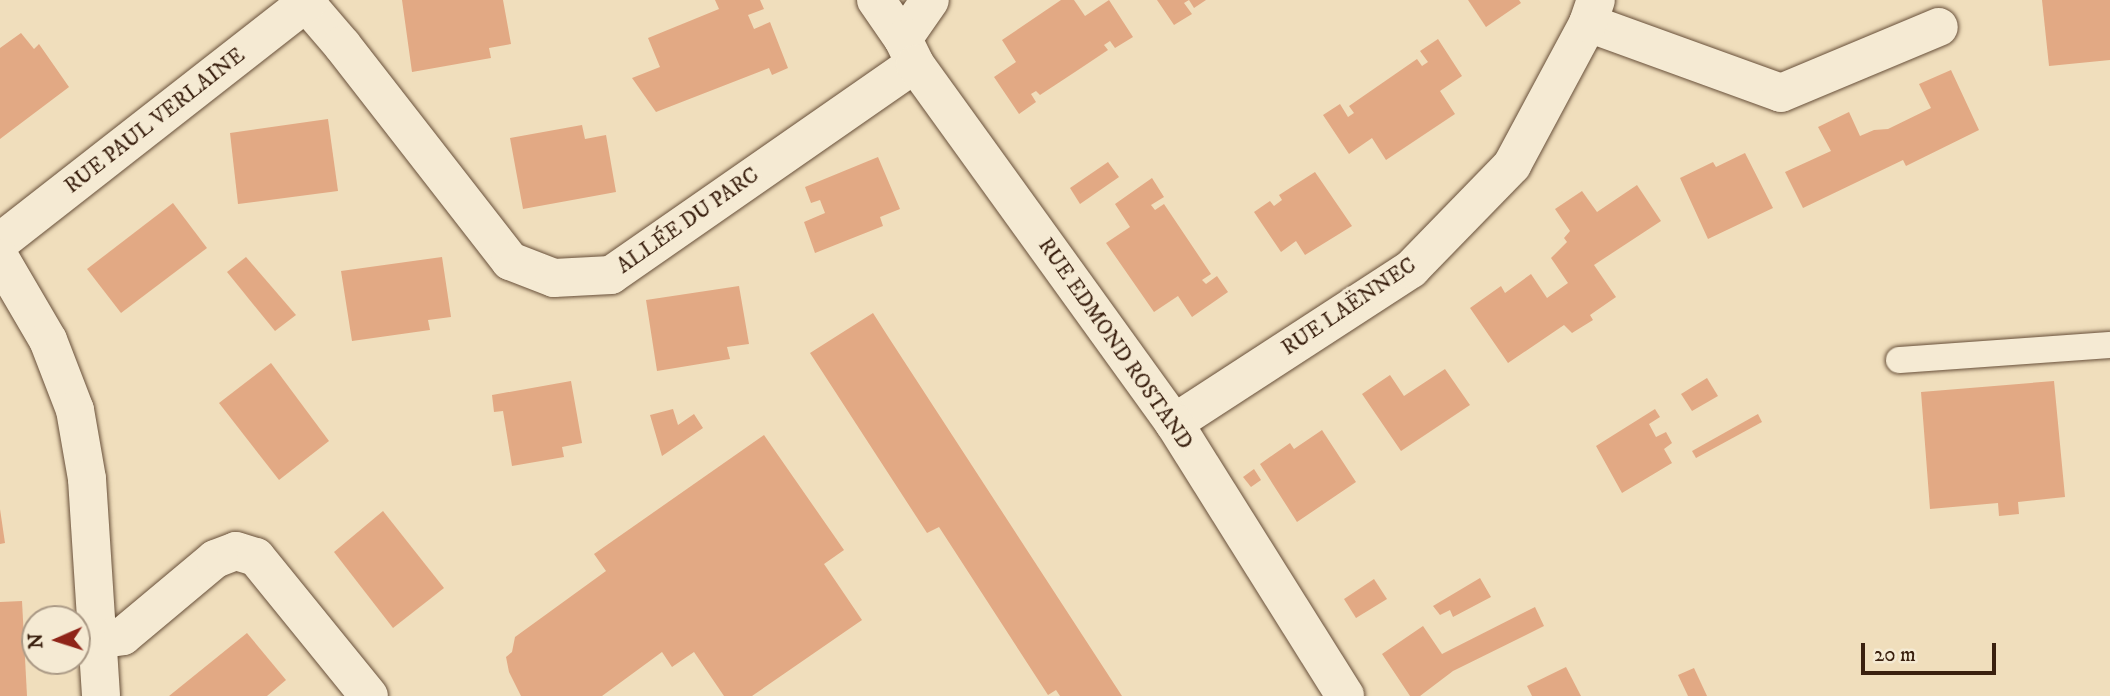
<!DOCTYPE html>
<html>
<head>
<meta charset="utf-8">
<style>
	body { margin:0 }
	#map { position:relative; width:2110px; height:696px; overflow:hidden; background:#f0debc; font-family:"IM FELL DW Pica",serif }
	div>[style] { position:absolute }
	.building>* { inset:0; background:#e2a984 }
	.roads { filter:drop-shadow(0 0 2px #68503a) drop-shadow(0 0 2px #68503a) }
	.lane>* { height:26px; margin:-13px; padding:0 13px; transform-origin:13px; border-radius:13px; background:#f5ead3 }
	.street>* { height:38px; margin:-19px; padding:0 19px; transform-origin:19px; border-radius:19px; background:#f5ead3 }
	.secondary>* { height:38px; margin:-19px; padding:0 19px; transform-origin:19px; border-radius:19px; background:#f5ead3 }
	span { translate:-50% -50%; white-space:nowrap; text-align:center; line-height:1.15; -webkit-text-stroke:7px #f5ead3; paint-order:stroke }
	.street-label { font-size:21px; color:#3a200f }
	.north { position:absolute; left:21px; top:605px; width:70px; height:70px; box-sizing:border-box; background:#f5ead3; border:2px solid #aa9985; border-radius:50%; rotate:267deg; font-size:19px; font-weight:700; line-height:28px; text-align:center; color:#3a200f }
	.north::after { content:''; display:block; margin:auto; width:24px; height:32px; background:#8f2418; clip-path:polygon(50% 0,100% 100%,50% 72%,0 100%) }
	.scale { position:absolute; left:1861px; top:643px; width:135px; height:32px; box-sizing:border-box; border:4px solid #3a200f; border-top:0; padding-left:9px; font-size:21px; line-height:24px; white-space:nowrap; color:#3a200f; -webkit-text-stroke:5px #f5ead3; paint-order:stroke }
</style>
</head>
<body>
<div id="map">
	<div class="building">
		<div style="clip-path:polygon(402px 0,503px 0,511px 44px,489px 48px,491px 58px,412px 72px)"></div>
		<div style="clip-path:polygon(715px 0,760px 0,764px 9px,748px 15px,754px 29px,770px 22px,788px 68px,772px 75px,769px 68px,656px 112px,632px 78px,660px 67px,648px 38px,719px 9px)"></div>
		<div style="clip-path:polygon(1061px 0,1074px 0,1085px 16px,1109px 0,1133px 37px,1115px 48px,1110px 41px,1104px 45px,1108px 50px,1075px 72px,1040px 95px,1036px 91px,1031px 94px,1036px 102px,1019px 114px,994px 77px,1016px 62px,1002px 40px)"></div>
		<div style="clip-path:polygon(1157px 0,1206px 0,1194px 8px,1189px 0,1184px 3px,1192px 14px,1174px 25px)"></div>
		<div style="clip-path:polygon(1468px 0,1519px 0,1521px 3px,1486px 27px)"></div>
		<div style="clip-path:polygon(2042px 0,2110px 0,2110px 60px,2049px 66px)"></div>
		<div style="clip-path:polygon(21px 33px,34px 49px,39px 44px,69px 87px,0 139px,0 48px)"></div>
		<div style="clip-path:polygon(1438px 39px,1462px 76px,1440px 91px,1455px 114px,1386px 160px,1372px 138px,1349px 154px,1323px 115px,1340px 104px,1348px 117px,1354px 113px,1349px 106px,1417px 59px,1422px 66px,1428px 62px,1420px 51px)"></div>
		<div style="clip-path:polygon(1951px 70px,1979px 130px,1906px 166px,1903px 160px,1803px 208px,1785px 172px,1831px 151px,1818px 127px,1849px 112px,1860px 136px,1874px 130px,1888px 129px,1931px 108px,1919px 84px)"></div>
		<div style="clip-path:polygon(328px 119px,338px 191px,238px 204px,230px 133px)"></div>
		<div style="clip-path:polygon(582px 125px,585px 139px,606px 135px,616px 192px,523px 209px,510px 138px)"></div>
		<div style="clip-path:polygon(1745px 153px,1773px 208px,1708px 239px,1680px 178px,1713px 162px,1716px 167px)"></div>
		<div style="clip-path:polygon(878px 157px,900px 209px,880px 217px,883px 226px,815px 253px,804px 222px,825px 213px,820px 200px,811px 203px,805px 187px)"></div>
		<div style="clip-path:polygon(1108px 162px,1119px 177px,1080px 204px,1070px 188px)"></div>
		<div style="clip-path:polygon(1315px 172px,1352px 226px,1305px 255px,1296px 241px,1281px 252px,1254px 212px,1270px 201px,1274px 206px,1282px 200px,1279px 195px)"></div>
		<div style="clip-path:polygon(1152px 178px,1164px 197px,1151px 205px,1155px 210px,1164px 204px,1211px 274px,1202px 280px,1206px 284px,1217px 276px,1228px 292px,1192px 317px,1178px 296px,1154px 312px,1106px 243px,1130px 227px,1115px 204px)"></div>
		<div style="clip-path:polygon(1637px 185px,1661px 221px,1594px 265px,1616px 297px,1590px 315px,1593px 320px,1572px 333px,1564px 325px,1508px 363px,1470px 308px,1501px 286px,1505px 293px,1531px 274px,1547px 298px,1568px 283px,1551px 258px,1567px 242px,1564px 238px,1570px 231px,1555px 209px,1582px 191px,1597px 212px)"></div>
		<div style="clip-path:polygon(173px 203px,207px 248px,121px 313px,87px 269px)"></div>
		<div style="clip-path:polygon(246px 257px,296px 315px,275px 331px,227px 272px)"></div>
		<div style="clip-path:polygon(442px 257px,451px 317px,428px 320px,430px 330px,352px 341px,341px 271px)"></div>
		<div style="clip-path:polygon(739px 286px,749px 344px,727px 347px,730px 359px,657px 371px,646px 300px)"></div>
		<div style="clip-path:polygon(873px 313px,887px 335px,1122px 696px,1060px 696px,1056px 690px,1048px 695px,939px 527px,927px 533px,825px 376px,810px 353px)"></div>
		<div style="clip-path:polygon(271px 363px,329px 441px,279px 480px,219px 403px)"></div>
		<div style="clip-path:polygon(1445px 369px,1470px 405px,1401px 451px,1362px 394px,1390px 375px,1404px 396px)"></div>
		<div style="clip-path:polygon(1707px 378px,1718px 396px,1692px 411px,1681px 394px)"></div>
		<div style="clip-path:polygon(571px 381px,582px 443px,562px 447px,564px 457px,512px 466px,503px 411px,494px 412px,492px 395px)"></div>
		<div style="clip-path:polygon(2054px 381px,2065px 497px,2018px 502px,2019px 514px,1999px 516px,1998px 503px,1930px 509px,1921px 392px)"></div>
		<div style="clip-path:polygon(673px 409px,678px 425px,694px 414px,703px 428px,662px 456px,650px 415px)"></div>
		<div style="clip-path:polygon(1655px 409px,1660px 417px,1649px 424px,1656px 437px,1666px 432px,1672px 443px,1664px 449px,1672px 463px,1622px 493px,1596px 446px)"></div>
		<div style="clip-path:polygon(1758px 414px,1762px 422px,1696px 458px,1692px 451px)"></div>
		<div style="clip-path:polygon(1322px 430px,1356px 482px,1297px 522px,1260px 464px,1290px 443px,1294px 449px)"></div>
		<div style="clip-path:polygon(764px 435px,844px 550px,824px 564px,862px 620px,752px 696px,724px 696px,694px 652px,672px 667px,662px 652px,602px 696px,521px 696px,509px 672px,506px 657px,512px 652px,515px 637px,606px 571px,594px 554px)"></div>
		<div style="clip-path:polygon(1254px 469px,1261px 480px,1251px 487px,1243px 477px)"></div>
		<div style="clip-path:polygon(0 509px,5px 543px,0 544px)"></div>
		<div style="clip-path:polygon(383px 511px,444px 588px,393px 628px,334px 552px)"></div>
		<div style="clip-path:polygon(1480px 578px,1491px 597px,1453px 617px,1450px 610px,1440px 615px,1433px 606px)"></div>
		<div style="clip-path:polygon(1374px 579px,1387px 599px,1356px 618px,1344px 599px)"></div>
		<div style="clip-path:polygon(22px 601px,27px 696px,0 696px,0 602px)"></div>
		<div style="clip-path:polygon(1535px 607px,1544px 626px,1453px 671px,1420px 696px,1410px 696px,1382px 654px,1423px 626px,1442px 654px)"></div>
		<div style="clip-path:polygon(247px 633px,286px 680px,267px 696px,169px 696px)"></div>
		<div style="clip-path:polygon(1566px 667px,1581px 696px,1532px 696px,1527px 686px)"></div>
		<div style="clip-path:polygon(1694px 668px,1707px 696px,1688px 696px,1678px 675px)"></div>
	</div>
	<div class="roads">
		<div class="lane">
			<div style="left:1899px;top:360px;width:212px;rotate:-4.1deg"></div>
		</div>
		<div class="street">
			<div style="left:306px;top:3px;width:55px;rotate:49.4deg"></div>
			<div style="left:342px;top:45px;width:274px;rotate:52.1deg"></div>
			<div style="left:510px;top:261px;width:47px;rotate:21.1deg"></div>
			<div style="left:554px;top:278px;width:57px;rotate:-3deg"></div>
			<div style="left:611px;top:275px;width:370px;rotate:-34.8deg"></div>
			<div style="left:1588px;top:23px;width:205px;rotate:19.9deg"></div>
			<div style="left:1781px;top:93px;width:171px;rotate:-22.7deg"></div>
			<div style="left:903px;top:39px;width:47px;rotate:-55.3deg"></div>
			<div style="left:0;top:242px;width:393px;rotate:-38deg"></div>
			<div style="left:0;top:258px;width:95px;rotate:59.7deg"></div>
			<div style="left:48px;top:340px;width:75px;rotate:68.9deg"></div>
			<div style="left:75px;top:410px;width:70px;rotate:80.1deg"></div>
			<div style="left:87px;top:479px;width:217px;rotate:86.3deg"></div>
			<div style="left:1174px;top:423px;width:283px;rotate:-33deg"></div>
			<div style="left:1411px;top:269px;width:145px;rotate:-45.8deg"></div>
			<div style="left:1512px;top:165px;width:161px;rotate:-61.8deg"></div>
			<div style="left:1588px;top:23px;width:24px;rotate:-71deg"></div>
			<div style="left:96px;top:640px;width:27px;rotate:-8deg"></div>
			<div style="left:123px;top:636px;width:120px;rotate:-39.9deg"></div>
			<div style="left:215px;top:559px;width:22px;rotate:-21deg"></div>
			<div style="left:236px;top:551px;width:21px;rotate:17deg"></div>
			<div style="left:256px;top:557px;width:179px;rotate:50.9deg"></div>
		</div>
		<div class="secondary">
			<div style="left:876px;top:0;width:47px;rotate:55.3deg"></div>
			<div style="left:903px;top:39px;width:28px;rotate:64deg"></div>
			<div style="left:915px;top:64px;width:443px;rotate:54.2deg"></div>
			<div style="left:1174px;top:423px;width:322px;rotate:57.9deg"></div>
		</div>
	</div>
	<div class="street-label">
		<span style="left:155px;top:121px;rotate:-38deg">RUE PAUL VERLAINE</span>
		<span style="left:688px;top:221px;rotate:-35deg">ALLÉE DU PARC</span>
		<span style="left:1349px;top:307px;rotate:-34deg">RUE LAËNNEC</span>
		<span style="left:1115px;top:344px;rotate:55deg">RUE EDMOND ROSTAND</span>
	</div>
	<div class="north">N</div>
	<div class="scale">20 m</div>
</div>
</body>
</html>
